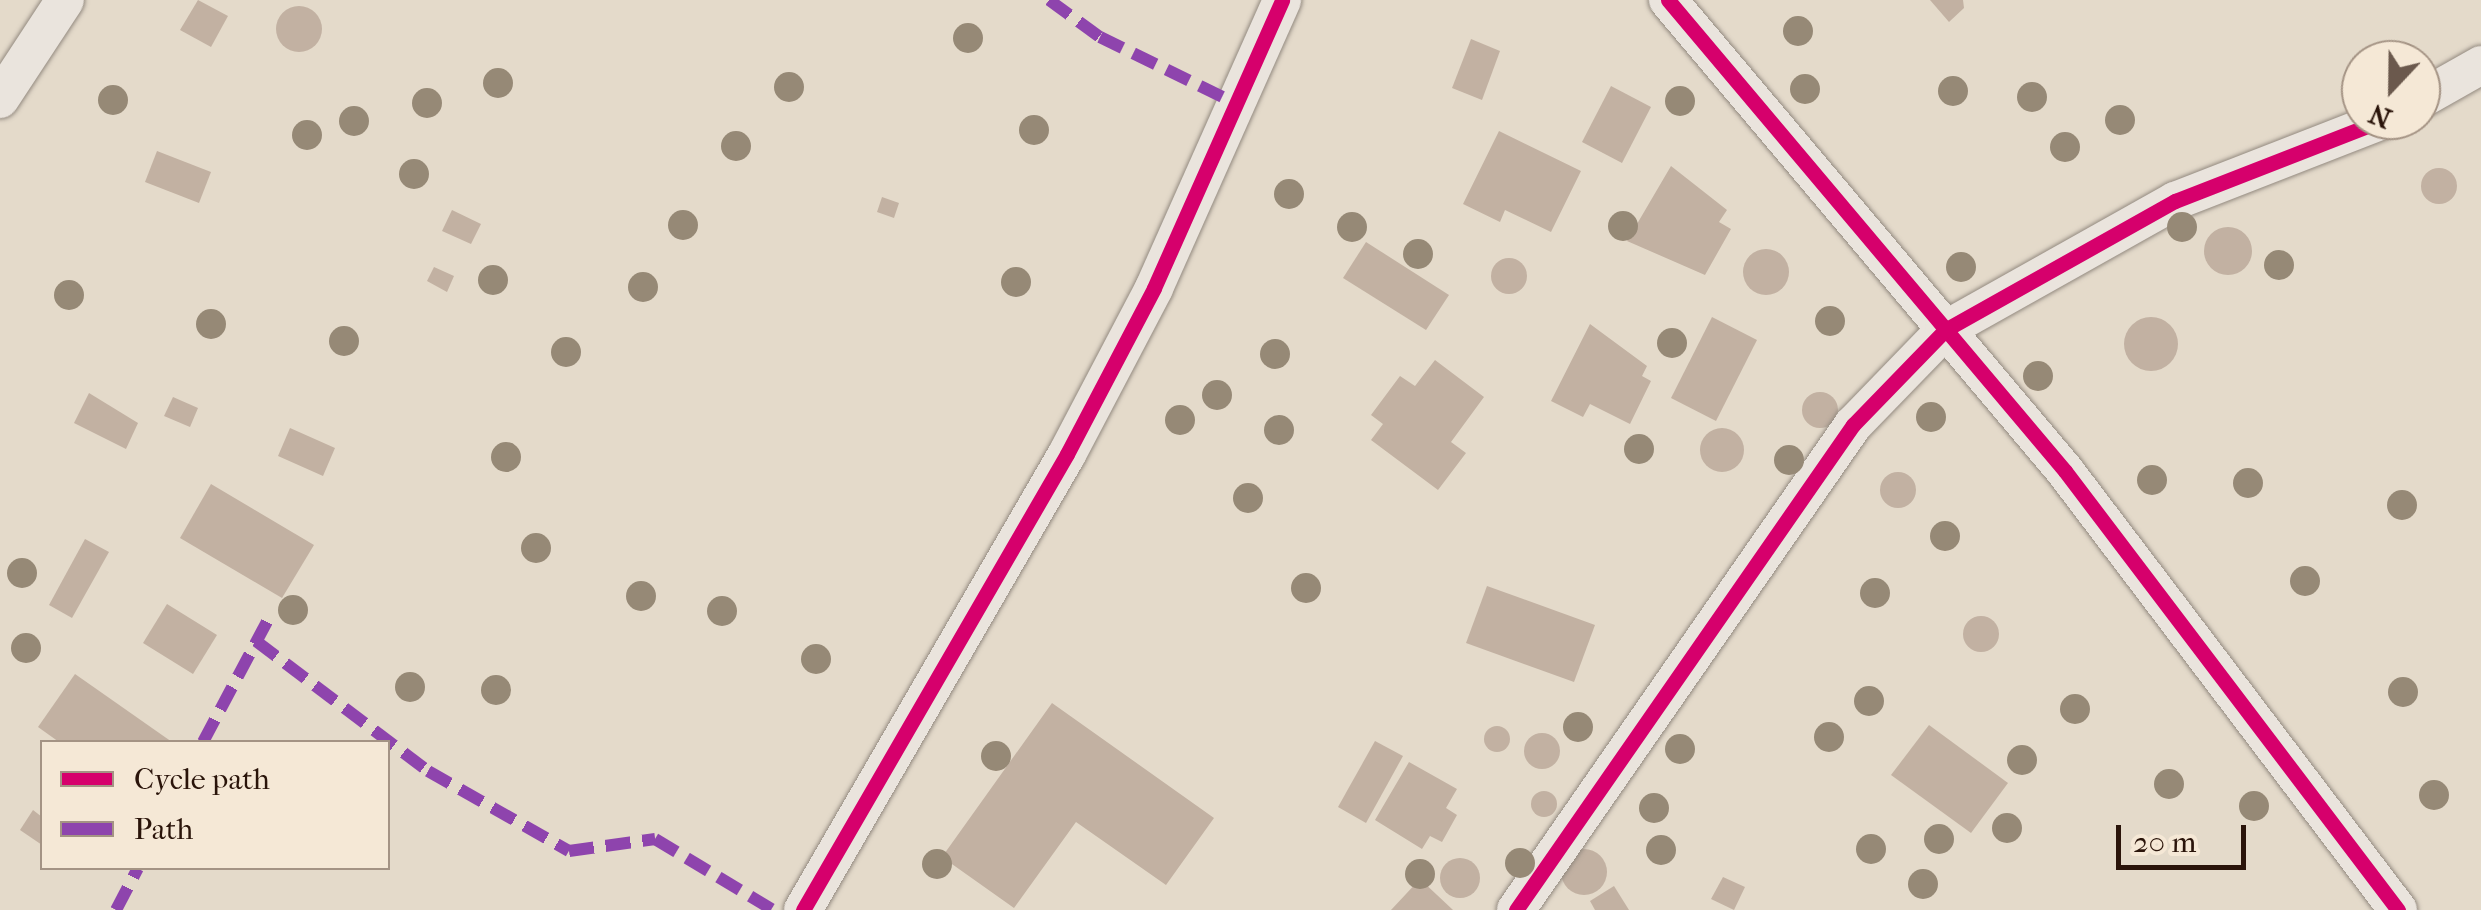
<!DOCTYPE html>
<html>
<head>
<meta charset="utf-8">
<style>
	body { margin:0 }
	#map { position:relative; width:2481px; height:910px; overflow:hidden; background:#e4daca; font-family:"IM FELL French Canon",serif }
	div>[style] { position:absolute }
	.building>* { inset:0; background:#c2b1a2 }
	.round { border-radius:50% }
	.roads { filter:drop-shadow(0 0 2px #938a80) drop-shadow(0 0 2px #938a80) }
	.street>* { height:38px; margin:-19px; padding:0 19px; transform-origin:19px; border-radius:19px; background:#eae4dd }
	.quiet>* { height:12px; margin-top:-6px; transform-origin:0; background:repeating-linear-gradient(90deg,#8e44ad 0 25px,transparent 0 37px) }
	.cycleway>* { height:15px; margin:-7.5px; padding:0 7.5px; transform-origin:7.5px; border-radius:7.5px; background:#d6006c }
	.trees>* { width:30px; height:30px; margin:-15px; border-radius:50%; background:#968976 }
	span { translate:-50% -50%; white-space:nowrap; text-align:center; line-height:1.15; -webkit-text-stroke:8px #f5e8d6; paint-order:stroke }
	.legend { position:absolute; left:40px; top:740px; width:350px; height:130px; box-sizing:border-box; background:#f5e8d6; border:2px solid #a49384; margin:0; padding:12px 18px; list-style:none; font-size:30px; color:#2a140a }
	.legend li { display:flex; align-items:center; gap:20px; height:50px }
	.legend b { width:50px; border:2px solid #a49384 }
	.north { position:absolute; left:2341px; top:40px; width:100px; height:100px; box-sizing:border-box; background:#f5e8d6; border:2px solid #a49384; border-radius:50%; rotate:202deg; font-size:28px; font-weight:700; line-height:40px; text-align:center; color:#2a140a }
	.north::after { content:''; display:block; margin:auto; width:35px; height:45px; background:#6b594d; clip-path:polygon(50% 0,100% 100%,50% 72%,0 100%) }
	.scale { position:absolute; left:2116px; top:825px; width:130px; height:45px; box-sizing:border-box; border:5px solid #2a140a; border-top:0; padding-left:12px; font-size:30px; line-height:35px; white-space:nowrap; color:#2a140a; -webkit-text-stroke:8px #f5e8d6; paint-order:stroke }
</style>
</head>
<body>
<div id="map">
	<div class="building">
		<div style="clip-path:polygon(198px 0,228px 16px,211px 47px,180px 30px)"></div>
		<div style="clip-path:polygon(1930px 0,1963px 0,1964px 8px,1949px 22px)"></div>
		<div class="round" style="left:276px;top:6px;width:46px;height:46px"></div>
		<div style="clip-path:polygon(1471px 39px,1500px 51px,1482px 100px,1452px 88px)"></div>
		<div style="clip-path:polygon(1611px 86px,1651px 107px,1622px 163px,1582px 142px)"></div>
		<div style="clip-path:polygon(1499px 131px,1581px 171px,1551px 232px,1505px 210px,1500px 222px,1463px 204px)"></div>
		<div style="clip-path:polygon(157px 151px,211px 172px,199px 203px,145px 182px)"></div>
		<div style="clip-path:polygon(1671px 166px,1727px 210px,1719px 222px,1731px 229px,1705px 275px,1627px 241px)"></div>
		<div class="round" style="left:2421px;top:168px;width:36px;height:36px"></div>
		<div style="clip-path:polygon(882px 197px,899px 203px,894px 218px,877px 212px)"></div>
		<div style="clip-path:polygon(452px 210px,481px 224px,471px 244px,442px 231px)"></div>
		<div class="round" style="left:2204px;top:227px;width:48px;height:48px"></div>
		<div style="clip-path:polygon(1366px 242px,1449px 295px,1426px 330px,1343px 278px)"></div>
		<div class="round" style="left:1743px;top:249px;width:46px;height:46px"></div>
		<div class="round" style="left:1491px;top:258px;width:36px;height:36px"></div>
		<div style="clip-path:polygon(434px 267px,454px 276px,447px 292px,427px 281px)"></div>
		<div style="clip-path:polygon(1712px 317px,1757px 340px,1716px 421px,1671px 398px)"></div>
		<div class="round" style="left:2124px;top:317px;width:54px;height:54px"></div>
		<div style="clip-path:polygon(1590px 324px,1647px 366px,1642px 376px,1651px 381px,1630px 424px,1590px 404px,1583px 417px,1551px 401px)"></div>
		<div style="clip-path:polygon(1435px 360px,1484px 397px,1451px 442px,1466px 453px,1438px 490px,1371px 440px,1383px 424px,1371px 415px,1400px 376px,1415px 386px)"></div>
		<div class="round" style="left:1802px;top:392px;width:36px;height:36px"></div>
		<div style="clip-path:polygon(89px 393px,138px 423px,126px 449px,74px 423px)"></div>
		<div style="clip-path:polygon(173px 397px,198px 408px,190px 427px,164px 416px)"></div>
		<div style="clip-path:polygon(290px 428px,335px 448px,323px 476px,278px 456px)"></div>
		<div class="round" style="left:1700px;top:428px;width:44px;height:44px"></div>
		<div class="round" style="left:1880px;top:472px;width:36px;height:36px"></div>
		<div style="clip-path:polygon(211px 484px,314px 545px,282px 598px,180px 538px)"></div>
		<div style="clip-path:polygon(85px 539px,109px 552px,72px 618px,49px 605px)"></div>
		<div style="clip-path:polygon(1487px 586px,1595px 625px,1574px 682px,1466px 643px)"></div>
		<div style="clip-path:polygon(167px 604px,217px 635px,193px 674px,143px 643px)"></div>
		<div class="round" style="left:1963px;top:616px;width:36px;height:36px"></div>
		<div style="clip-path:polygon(75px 674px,172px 742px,59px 742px,38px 727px)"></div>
		<div style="clip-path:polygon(1052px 703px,1214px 818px,1166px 885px,1076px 822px,1014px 908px,942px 857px)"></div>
		<div style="clip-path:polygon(1929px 725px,2008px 783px,1971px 833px,1891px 775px)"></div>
		<div class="round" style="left:1484px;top:726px;width:26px;height:26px"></div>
		<div class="round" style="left:1524px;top:733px;width:36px;height:36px"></div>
		<div style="clip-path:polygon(1375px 741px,1403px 756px,1366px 823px,1338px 807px)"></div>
		<div style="clip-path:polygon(1409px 762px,1457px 789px,1446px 808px,1457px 815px,1442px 842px,1430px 836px,1422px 849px,1375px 820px)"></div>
		<div class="round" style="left:1531px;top:791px;width:26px;height:26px"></div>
		<div style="clip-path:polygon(33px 810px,42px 817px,42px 845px,20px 830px)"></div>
		<div class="round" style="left:1561px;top:849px;width:46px;height:46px"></div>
		<div class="round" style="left:1440px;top:858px;width:40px;height:40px"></div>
		<div style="clip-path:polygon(1723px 877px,1745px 887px,1734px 910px,1711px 899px)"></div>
		<div style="clip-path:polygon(1420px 879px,1453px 910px,1391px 910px)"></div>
		<div style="clip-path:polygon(1614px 886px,1629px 910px,1595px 910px,1590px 901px)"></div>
	</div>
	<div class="roads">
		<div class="street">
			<div style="left:1668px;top:0;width:616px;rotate:49.87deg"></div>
			<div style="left:2065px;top:471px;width:551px;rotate:52.82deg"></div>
			<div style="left:0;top:99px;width:118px;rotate:-56.7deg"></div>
			<div style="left:2421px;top:99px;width:69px;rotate:-29.5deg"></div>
			<div style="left:803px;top:910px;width:527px;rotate:-59.93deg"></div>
			<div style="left:1067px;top:454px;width:187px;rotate:-62.3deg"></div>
			<div style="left:1154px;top:288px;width:315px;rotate:-66deg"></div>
			<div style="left:1516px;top:910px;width:591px;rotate:-55.21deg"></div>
			<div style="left:1853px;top:425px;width:132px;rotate:-45.9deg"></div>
			<div style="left:1945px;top:330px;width:264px;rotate:-29.3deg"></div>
			<div style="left:2175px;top:201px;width:223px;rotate:-21.3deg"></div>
		</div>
	</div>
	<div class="quiet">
		<div style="left:1049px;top:0;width:63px;rotate:36deg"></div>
		<div style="left:1100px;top:37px;width:155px;rotate:26.1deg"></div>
		<div style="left:256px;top:641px;width:216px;rotate:37.1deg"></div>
		<div style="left:428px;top:771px;width:162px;rotate:29.6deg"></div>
		<div style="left:569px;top:851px;width:87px;rotate:-7.9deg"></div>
		<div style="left:655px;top:839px;width:138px;rotate:31deg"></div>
		<div style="left:203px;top:742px;width:147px;rotate:-62deg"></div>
		<div style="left:116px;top:910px;width:47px;rotate:-62.4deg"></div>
	</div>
	<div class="cycleway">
		<div style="left:1668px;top:0;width:616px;rotate:49.87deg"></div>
		<div style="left:2065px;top:471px;width:551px;rotate:52.82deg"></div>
		<div style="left:803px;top:910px;width:527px;rotate:-59.93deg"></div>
		<div style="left:1067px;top:454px;width:187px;rotate:-62.3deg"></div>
		<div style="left:1154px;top:288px;width:315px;rotate:-66deg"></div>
		<div style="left:1516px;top:910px;width:591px;rotate:-55.21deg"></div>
		<div style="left:1853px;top:425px;width:132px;rotate:-45.9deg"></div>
		<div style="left:1945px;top:330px;width:264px;rotate:-29.3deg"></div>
		<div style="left:2175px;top:201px;width:223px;rotate:-21.3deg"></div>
	</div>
	<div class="trees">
		<div style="left:1798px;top:31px"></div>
		<div style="left:968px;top:38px"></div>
		<div style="left:498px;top:83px"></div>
		<div style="left:789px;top:87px"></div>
		<div style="left:1805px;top:89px"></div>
		<div style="left:1953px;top:91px"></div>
		<div style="left:2032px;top:97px"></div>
		<div style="left:113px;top:100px"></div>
		<div style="left:1680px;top:101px"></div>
		<div style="left:427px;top:103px"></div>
		<div style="left:2120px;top:120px"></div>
		<div style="left:354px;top:121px"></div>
		<div style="left:1034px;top:130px"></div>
		<div style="left:307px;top:135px"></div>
		<div style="left:736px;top:146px"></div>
		<div style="left:2065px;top:147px"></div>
		<div style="left:414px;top:174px"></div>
		<div style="left:1289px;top:194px"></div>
		<div style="left:683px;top:225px"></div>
		<div style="left:1623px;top:226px"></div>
		<div style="left:1352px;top:227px"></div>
		<div style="left:2182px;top:227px"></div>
		<div style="left:1418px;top:254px"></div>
		<div style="left:2279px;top:265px"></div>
		<div style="left:1961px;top:267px"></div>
		<div style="left:493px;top:280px"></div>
		<div style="left:1016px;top:282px"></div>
		<div style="left:643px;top:287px"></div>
		<div style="left:69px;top:295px"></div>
		<div style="left:1830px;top:321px"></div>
		<div style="left:211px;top:324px"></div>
		<div style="left:344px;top:341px"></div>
		<div style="left:1672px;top:343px"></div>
		<div style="left:566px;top:352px"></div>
		<div style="left:1275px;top:354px"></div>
		<div style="left:2038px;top:376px"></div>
		<div style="left:1217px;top:395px"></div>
		<div style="left:1931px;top:417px"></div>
		<div style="left:1180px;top:420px"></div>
		<div style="left:1279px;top:430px"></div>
		<div style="left:1639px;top:449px"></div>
		<div style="left:506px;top:457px"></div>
		<div style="left:1789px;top:460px"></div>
		<div style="left:2152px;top:480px"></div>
		<div style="left:2248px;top:483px"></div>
		<div style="left:1248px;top:498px"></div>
		<div style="left:2402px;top:505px"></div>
		<div style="left:1945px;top:536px"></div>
		<div style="left:536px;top:548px"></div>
		<div style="left:22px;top:573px"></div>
		<div style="left:2305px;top:581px"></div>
		<div style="left:1306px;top:588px"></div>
		<div style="left:1875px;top:593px"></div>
		<div style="left:641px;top:596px"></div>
		<div style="left:293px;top:610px"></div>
		<div style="left:722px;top:611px"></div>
		<div style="left:26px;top:648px"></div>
		<div style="left:816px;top:659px"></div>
		<div style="left:410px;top:687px"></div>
		<div style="left:496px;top:690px"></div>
		<div style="left:2403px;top:692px"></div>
		<div style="left:1869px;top:701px"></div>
		<div style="left:2075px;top:709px"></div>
		<div style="left:1578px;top:727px"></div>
		<div style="left:1829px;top:737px"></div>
		<div style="left:1680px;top:749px"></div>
		<div style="left:996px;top:756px"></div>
		<div style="left:2022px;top:760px"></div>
		<div style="left:2169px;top:784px"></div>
		<div style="left:2434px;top:795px"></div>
		<div style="left:2254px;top:806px"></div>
		<div style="left:1654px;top:808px"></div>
		<div style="left:2007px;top:828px"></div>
		<div style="left:1939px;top:839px"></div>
		<div style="left:1871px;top:849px"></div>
		<div style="left:1661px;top:850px"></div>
		<div style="left:1520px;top:863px"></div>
		<div style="left:937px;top:864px"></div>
		<div style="left:1420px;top:874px"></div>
		<div style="left:1923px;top:884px"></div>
	</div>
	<ul class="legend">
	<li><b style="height:12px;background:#d6006c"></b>Cycle path</li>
	<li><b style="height:12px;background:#8e44ad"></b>Path</li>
	</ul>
	<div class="north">N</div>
	<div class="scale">20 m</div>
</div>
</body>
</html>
